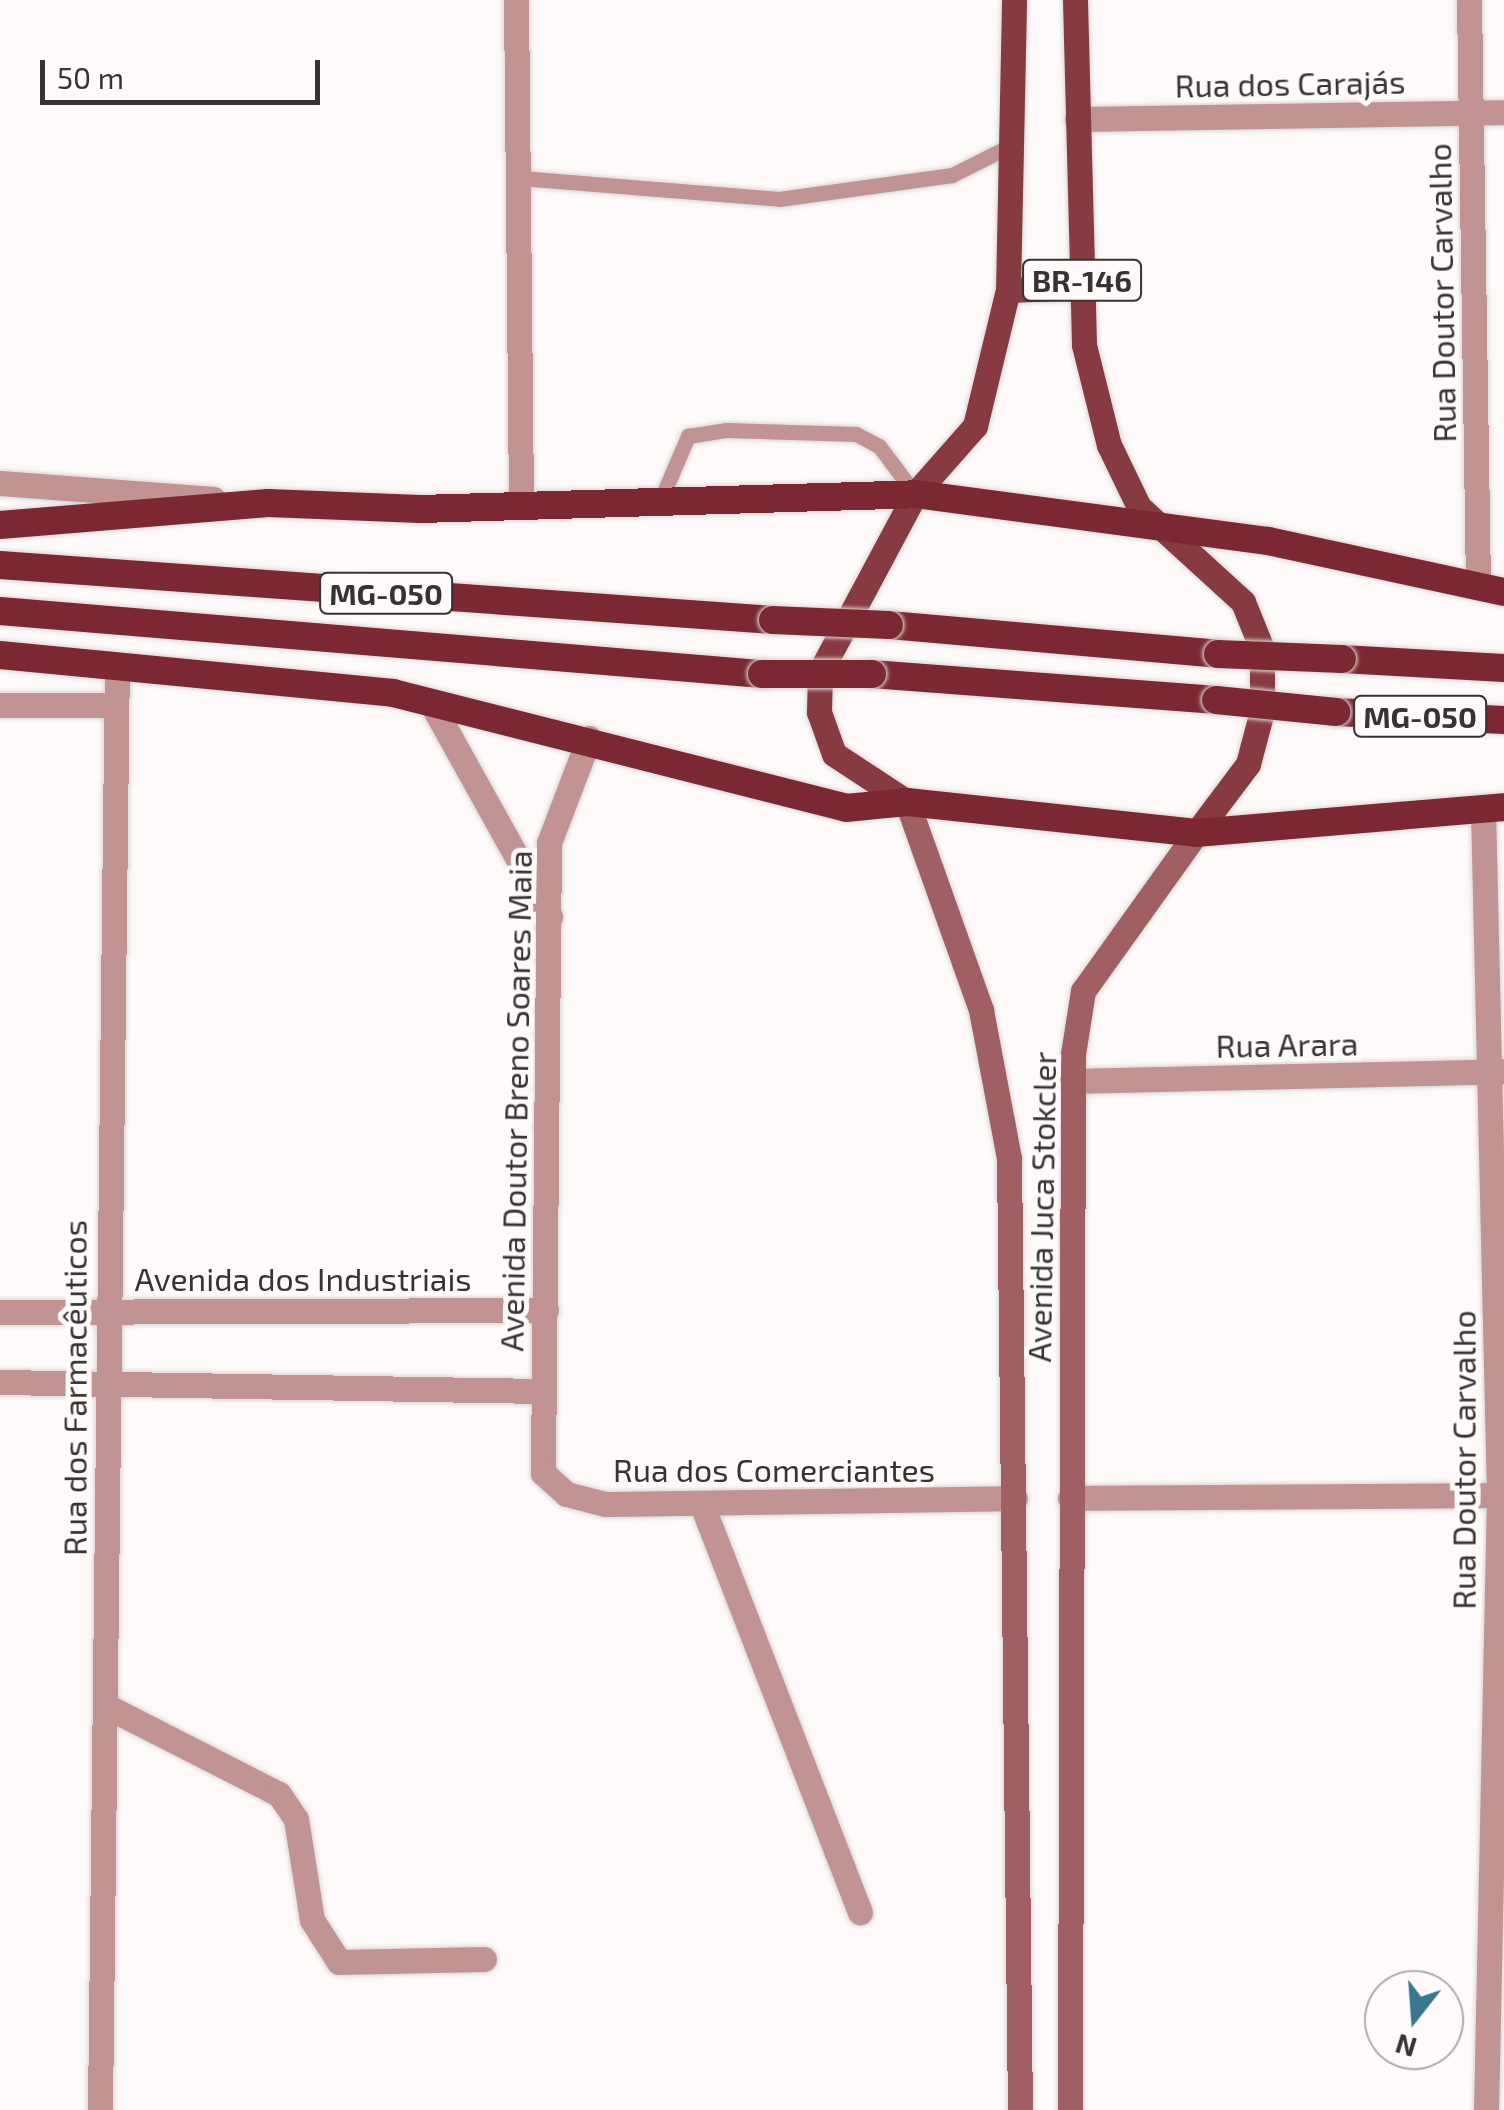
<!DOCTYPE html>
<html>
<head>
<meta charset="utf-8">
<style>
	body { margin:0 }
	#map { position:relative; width:1504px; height:2110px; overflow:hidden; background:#fefafa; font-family:"Exo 2",sans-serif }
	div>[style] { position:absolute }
	.roads { filter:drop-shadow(0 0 2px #dad6d6) drop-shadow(0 0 2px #dad6d6) }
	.service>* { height:15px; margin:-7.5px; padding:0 7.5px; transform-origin:7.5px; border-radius:7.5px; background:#c19393 }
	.minor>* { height:25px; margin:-12.5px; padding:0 12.5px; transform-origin:12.5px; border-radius:12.5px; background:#c19393 }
	.secondary>* { height:25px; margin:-12.5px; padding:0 12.5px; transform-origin:12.5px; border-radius:12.5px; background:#a06063 }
	.primary>* { height:25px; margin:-12.5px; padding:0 12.5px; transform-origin:12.5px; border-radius:12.5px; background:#873b41 }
	.trunk>* { height:28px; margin:-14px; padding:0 14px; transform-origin:14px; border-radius:14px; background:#7c2832 }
	.bridges { filter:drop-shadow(0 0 2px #dad6d6) drop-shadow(0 0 2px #dad6d6) }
	.trunk-bridge>* { height:28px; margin:-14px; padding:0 14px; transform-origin:14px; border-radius:14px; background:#7c2832 }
	span { translate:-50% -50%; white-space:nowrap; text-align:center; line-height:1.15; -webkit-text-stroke:10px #fefafa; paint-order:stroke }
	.shield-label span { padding:2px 8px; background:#fefafa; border:2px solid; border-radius:8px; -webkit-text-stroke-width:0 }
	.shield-label { font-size:30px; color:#373333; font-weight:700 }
	.street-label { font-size:32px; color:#373333 }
	.north { position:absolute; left:1364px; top:1970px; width:100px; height:100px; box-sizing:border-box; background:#fefafa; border:2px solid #aeaaaa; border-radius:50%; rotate:197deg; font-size:28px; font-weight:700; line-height:40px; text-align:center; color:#373333 }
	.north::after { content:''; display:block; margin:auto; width:35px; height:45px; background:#3a778e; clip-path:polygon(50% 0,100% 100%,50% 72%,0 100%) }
	.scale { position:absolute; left:40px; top:60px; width:280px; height:45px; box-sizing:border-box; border:5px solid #373333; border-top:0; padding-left:12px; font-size:30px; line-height:35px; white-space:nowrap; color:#373333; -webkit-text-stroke:8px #fefafa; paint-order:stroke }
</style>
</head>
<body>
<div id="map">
	<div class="roads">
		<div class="service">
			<div style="left:520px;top:178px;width:260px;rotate:4.6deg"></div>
			<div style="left:779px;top:199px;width:175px;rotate:-7.9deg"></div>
			<div style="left:952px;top:175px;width:69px;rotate:-26.6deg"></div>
			<div style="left:661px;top:499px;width:69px;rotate:-66.8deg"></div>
			<div style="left:688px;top:436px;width:38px;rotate:-9deg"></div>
			<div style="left:726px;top:430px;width:130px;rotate:1.8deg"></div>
			<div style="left:856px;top:434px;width:26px;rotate:28deg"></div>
			<div style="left:879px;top:446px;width:60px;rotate:53.1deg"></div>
		</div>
		<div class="minor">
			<div style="left:516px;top:0;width:504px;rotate:89.43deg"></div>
			<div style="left:1469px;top:0;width:585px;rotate:89.12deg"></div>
			<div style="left:1077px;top:119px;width:427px;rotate:-0.9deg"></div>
			<div style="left:0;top:483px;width:214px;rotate:4.3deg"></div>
			<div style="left:430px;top:701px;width:247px;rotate:60.9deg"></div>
			<div style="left:0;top:705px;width:110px"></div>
			<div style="left:589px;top:738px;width:112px;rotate:110.9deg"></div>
			<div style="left:549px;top:843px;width:630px;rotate:90.55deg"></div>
			<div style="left:543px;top:1473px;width:31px;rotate:42deg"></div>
			<div style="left:566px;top:1494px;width:40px;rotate:14.4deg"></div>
			<div style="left:605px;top:1504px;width:410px;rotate:-0.8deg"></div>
			<div style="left:1483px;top:810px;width:685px;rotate:88.66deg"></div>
			<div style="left:1499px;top:1495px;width:615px;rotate:91.21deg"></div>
			<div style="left:1072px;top:1081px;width:432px;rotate:-1.3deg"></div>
			<div style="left:0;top:1312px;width:546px;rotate:-0.21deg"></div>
			<div style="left:0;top:1382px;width:542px;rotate:0.95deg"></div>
			<div style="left:1070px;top:1498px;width:434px;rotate:-0.4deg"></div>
			<div style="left:702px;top:1505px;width:437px;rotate:68.8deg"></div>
			<div style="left:106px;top:1706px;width:194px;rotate:27deg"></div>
			<div style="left:279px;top:1794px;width:30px;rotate:56deg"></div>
			<div style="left:296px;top:1819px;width:102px;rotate:81deg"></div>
			<div style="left:312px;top:1920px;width:50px;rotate:57.3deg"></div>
			<div style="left:339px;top:1962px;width:145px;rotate:-1.2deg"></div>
			<div style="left:100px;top:2110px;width:1443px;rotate:-89.33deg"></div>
		</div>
		<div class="secondary">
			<div style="left:907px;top:802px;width:221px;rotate:70.4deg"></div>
			<div style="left:981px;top:1010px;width:151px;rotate:79.3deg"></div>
			<div style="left:1009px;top:1158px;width:952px;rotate:89.34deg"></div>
			<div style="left:1070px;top:2110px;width:1056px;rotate:-89.84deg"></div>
			<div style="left:1073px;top:1054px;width:64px;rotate:-81deg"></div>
			<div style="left:1083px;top:991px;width:194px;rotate:-54.4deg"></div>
		</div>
		<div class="primary">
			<div style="left:1075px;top:0;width:345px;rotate:88.5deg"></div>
			<div style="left:1084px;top:345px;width:103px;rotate:76deg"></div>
			<div style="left:1109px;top:445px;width:69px;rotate:64.2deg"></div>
			<div style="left:1139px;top:507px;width:141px;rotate:42.4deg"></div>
			<div style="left:1243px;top:602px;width:51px;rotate:68deg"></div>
			<div style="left:1262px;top:649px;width:62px;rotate:90deg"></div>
			<div style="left:1262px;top:711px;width:55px;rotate:104.8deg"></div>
			<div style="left:1248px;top:764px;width:86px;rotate:127deg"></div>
			<div style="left:1008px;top:290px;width:74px;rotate:-2.3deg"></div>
			<div style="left:907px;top:802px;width:87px;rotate:-146.7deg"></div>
			<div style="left:834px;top:754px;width:45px;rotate:-109.7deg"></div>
			<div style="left:819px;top:712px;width:40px;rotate:-88.6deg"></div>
			<div style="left:820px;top:672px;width:202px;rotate:-61.9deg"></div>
			<div style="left:915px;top:494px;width:91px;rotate:-48.6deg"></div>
			<div style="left:975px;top:426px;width:140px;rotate:-76.4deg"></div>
			<div style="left:1008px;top:290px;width:290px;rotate:-88.8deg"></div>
		</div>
		<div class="trunk">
			<div style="left:0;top:525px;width:269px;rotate:-4.7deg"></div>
			<div style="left:268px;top:503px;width:152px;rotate:2.3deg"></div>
			<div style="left:420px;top:509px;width:495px;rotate:-1.7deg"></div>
			<div style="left:915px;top:494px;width:356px;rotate:7.6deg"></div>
			<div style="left:1268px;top:541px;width:241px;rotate:12.2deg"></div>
			<div style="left:0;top:565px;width:775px;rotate:4.07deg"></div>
			<div style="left:0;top:611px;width:765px;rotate:4.73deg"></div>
			<div style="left:889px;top:625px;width:330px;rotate:5deg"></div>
			<div style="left:0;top:655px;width:395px;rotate:5.5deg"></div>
			<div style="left:393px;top:693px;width:467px;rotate:14.2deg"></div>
			<div style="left:846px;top:808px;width:61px;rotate:-5.6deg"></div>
			<div style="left:907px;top:802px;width:291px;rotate:6.1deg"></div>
			<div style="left:1196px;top:833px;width:309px;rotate:-4.8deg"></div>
			<div style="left:1342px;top:659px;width:162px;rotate:3.2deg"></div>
			<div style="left:872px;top:674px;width:345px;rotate:4.3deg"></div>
			<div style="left:1336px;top:712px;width:168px;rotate:2.7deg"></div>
		</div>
	</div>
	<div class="bridges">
		<div class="trunk-bridge">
			<div style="left:773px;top:620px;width:116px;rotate:2.5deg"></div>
			<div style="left:1218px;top:654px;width:124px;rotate:2.3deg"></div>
			<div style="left:762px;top:674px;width:110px"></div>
			<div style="left:1216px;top:700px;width:121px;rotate:5.7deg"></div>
		</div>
	</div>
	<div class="shield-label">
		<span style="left:1082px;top:280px">BR-146</span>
		<span style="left:386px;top:593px">MG-050</span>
		<span style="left:1420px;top:716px">MG-050</span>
	</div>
	<div class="street-label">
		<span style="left:1290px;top:83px;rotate:-1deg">Rua dos Carajás</span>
		<span style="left:1441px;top:293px;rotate:-91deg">Rua Doutor Carvalho</span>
		<span style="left:1287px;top:1044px;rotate:-1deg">Rua Arara</span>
		<span style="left:515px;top:1101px;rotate:-89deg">Avenida Doutor Breno Soares Maia</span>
		<span style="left:1041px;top:1207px;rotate:-89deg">Avenida Juca Stokcler</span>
		<span style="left:303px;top:1278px">Avenida dos Industriais</span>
		<span style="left:74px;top:1388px;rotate:-90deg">Rua dos Farmacêuticos</span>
		<span style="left:1463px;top:1460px;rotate:-90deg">Rua Doutor Carvalho</span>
		<span style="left:774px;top:1469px">Rua dos Comerciantes</span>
	</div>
	<div class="north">N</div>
	<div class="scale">50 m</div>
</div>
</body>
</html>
